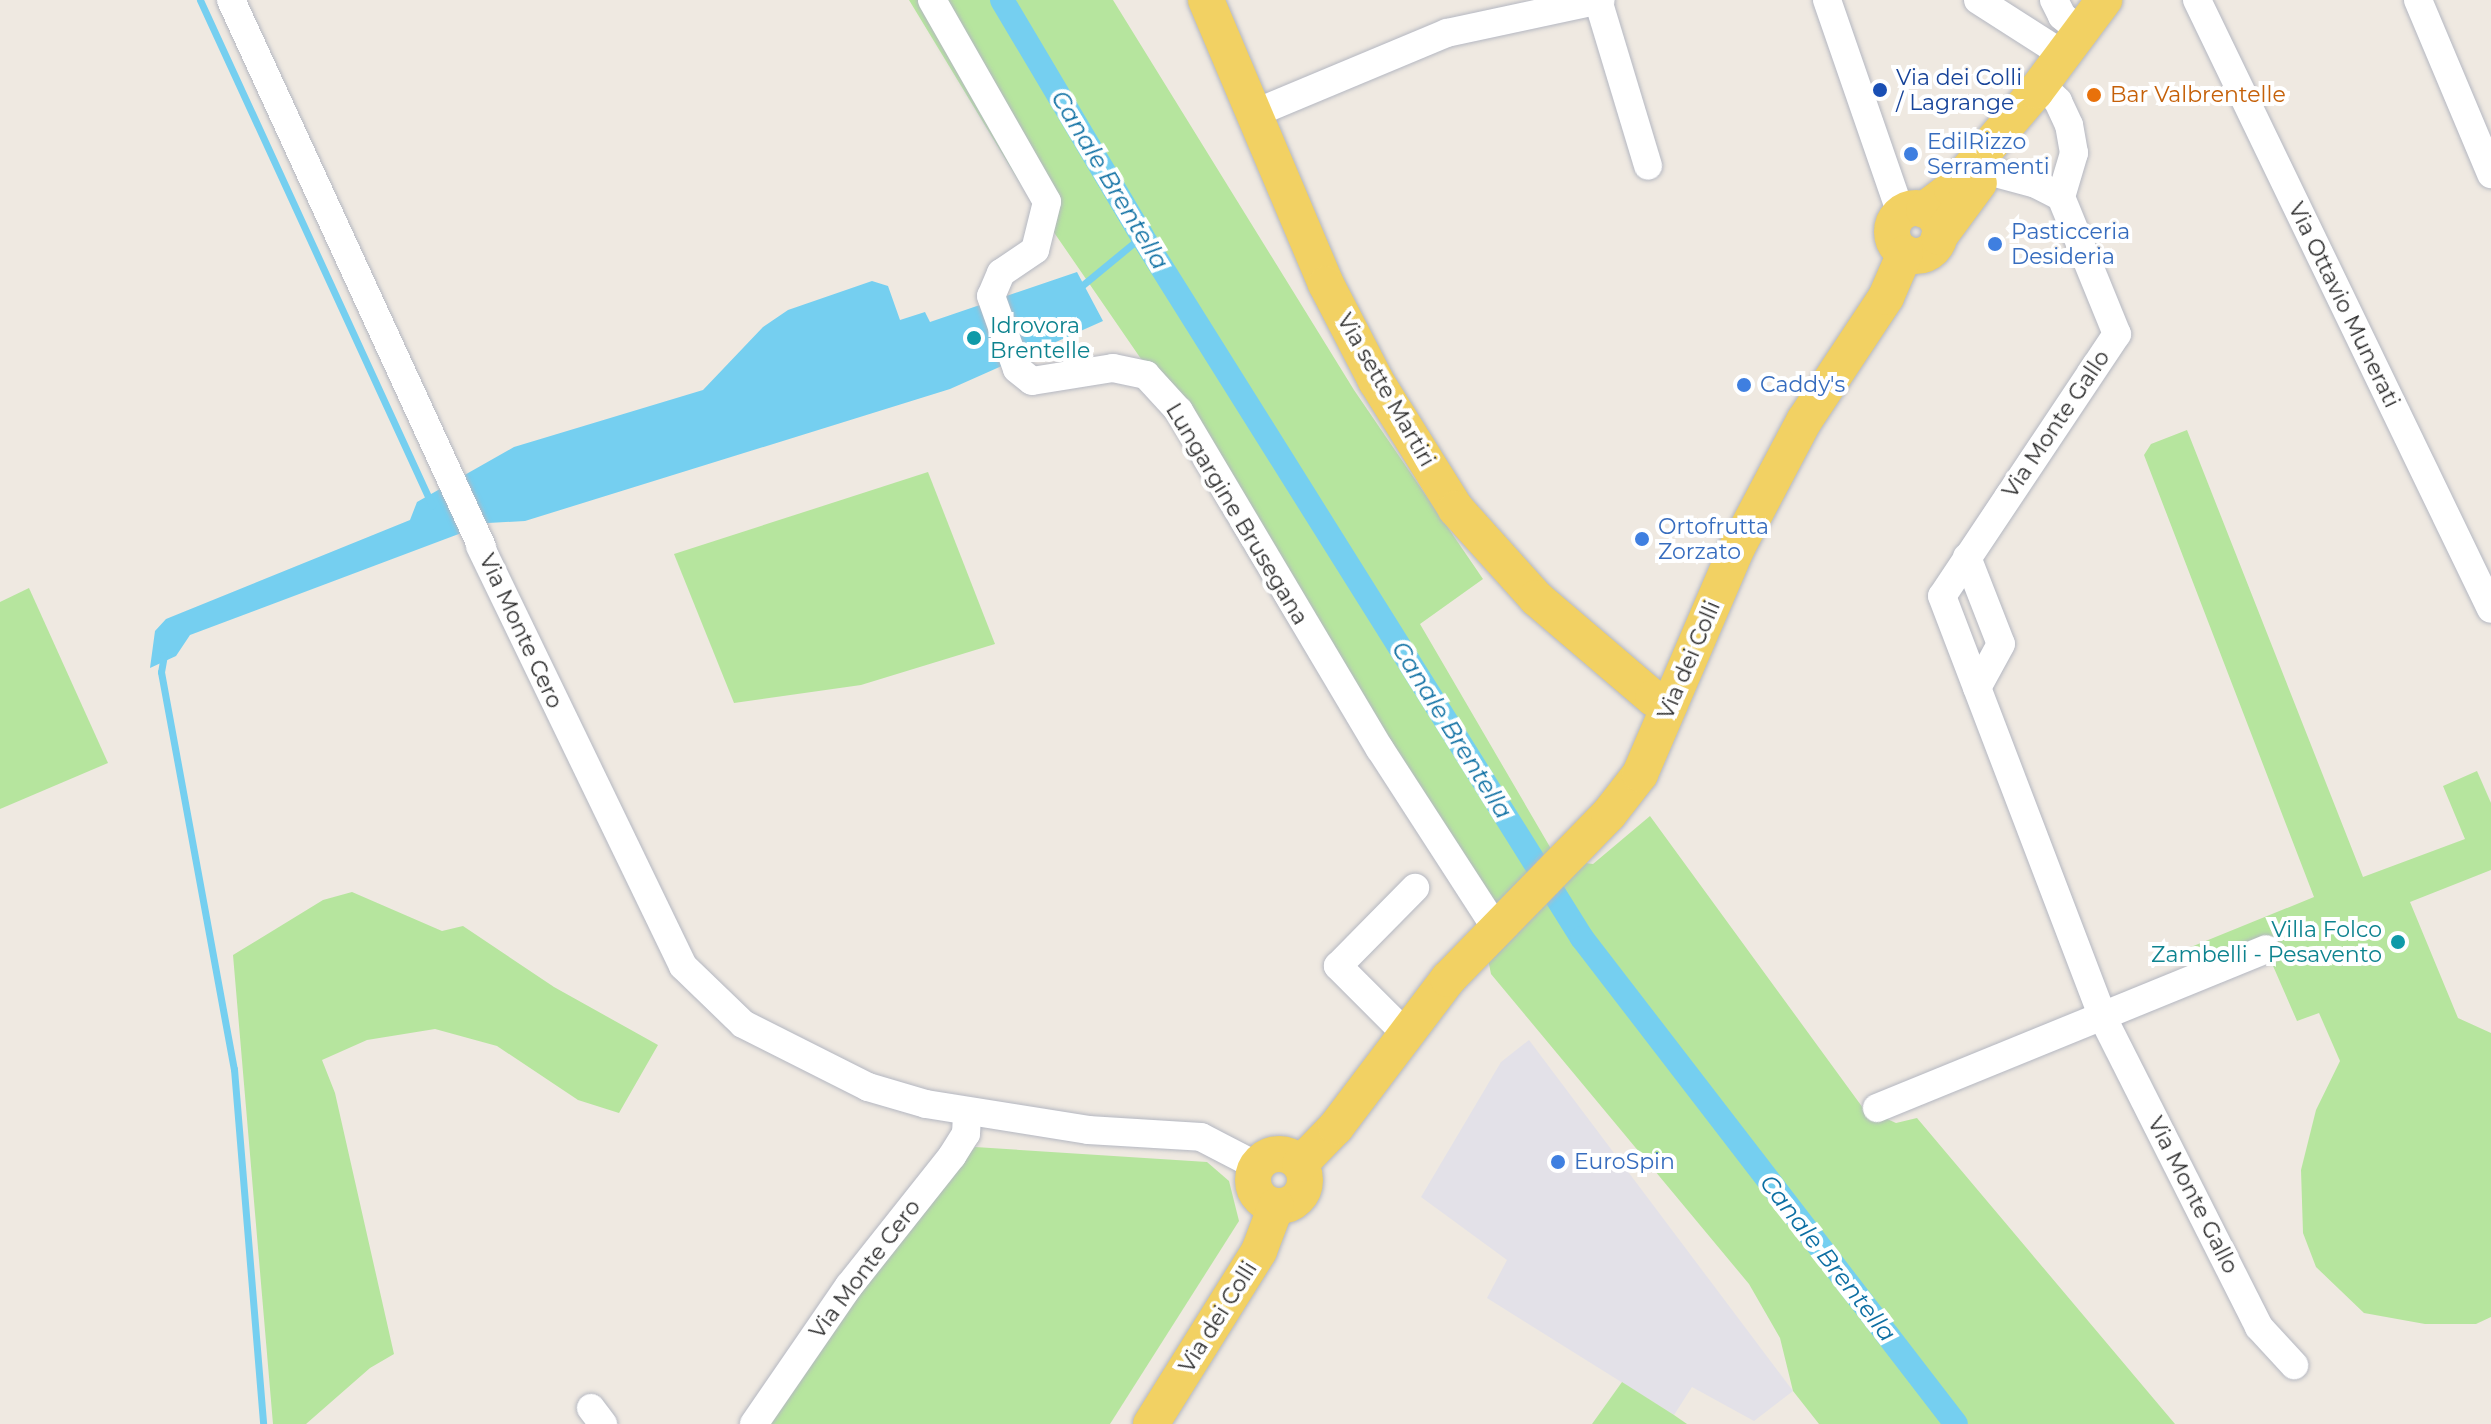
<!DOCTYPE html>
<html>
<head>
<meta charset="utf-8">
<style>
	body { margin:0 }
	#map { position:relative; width:2491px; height:1424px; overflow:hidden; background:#efe9e1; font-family:Montserrat,sans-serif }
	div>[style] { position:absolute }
	.industrial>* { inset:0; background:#e3e1e8 }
	.green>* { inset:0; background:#b6e59e }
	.water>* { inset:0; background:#75cff0 }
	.stream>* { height:7px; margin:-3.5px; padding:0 3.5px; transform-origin:3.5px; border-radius:3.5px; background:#75cff0 }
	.canal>* { height:24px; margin:-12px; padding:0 12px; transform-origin:12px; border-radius:12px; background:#75cff0 }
	.roads { filter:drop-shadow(0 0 2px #b4b7c1) drop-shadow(0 0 2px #b4b7c1) }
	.minor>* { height:28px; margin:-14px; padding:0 14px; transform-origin:14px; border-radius:14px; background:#fff }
	.major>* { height:36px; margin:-18px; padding:0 18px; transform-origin:18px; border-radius:18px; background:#f2d163 }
	.major>.ring { margin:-18px; padding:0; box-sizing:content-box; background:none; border:36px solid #f2d163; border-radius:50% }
	.dots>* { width:22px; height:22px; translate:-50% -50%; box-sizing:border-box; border:4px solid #fff; border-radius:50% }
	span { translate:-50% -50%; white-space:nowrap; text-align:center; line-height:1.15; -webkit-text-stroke:8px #fff; paint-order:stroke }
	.transit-label { font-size:22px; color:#164399 }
	.left { translate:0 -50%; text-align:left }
	.food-label { font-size:22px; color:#c56008 }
	.shop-label { font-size:22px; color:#366cbe }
	.street-label { font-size:22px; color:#2e2e2e }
	.culture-label { font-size:22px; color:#0d838f }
	.right { translate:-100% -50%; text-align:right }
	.water-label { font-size:24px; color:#0d6fa3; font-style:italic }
</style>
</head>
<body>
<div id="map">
	<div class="industrial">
		<div style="clip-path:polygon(1529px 1040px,1793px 1391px,1754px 1421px,1692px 1387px,1674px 1415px,1487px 1298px,1507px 1260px,1421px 1197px,1501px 1062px)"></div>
	</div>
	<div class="green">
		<div style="clip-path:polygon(909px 0,1113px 0,1354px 390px,1483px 579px,1420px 624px,1557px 859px,1593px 864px,1650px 816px,1863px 1108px,1896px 1123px,1917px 1118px,2175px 1424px,1819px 1424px,1793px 1391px,1780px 1338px,1749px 1284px,1491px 974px,1483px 934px,1189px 400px,1150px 372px,1020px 183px)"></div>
		<div style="clip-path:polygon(2187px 430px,2363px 877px,2465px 839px,2443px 786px,2477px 771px,2491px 803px,2491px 870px,2410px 902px,2458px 1018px,2491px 1033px,2491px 1317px,2476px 1324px,2425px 1324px,2364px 1313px,2316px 1267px,2303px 1233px,2301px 1170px,2316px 1110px,2340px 1061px,2319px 1013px,2297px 1021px,2263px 943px,2196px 971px,2186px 949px,2314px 897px,2144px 455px,2151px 444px)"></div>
		<div style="clip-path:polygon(928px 472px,995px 644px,861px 685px,734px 703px,674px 554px)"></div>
		<div style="clip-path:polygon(29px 588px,108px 763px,0 809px,0 602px)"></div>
		<div style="clip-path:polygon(352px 892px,442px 931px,463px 926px,554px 987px,658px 1045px,619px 1113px,578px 1100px,497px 1046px,435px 1029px,367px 1040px,322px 1060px,335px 1093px,394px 1354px,370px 1368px,306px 1424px,273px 1424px,233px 955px,323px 900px)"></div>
		<div style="clip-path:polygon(975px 1147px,1207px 1162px,1229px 1181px,1239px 1221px,1110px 1424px,763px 1424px,882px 1257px)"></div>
		<div style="clip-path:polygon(1622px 1382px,1674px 1415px,1687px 1424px,1592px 1424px)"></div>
	</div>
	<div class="water">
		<div style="clip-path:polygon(1077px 272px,1103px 321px,950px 389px,525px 521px,488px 523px,190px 635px,176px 656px,150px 668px,155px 631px,166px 619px,410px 520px,417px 502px,514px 447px,703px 390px,763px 327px,788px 310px,872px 281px,888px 286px,900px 320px,925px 312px,930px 322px)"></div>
	</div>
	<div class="stream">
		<div style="left:200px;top:0;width:556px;rotate:65.33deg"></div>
		<div style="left:1079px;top:288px;width:82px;rotate:-39.5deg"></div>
		<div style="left:164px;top:655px;width:17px;rotate:100deg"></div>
		<div style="left:161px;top:672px;width:404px;rotate:79.6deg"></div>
		<div style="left:234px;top:1069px;width:356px;rotate:85.3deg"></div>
	</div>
	<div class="canal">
		<div style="left:1002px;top:0;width:274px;rotate:59.3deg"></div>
		<div style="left:1142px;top:236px;width:828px;rotate:57.92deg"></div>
		<div style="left:1582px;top:938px;width:613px;rotate:52.42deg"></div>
	</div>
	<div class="roads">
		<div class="minor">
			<div style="left:231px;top:0;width:602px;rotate:65.35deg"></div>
			<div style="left:932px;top:0;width:232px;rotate:60.3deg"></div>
			<div style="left:1047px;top:202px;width:49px;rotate:104deg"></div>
			<div style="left:1035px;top:250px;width:41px;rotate:145.9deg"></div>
			<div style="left:1001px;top:273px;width:25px;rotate:113deg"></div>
			<div style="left:991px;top:296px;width:77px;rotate:70.4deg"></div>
			<div style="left:1017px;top:369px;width:19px;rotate:39deg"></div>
			<div style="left:1032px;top:381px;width:82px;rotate:-9.1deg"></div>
			<div style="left:1113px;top:368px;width:34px;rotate:12deg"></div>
			<div style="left:1146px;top:375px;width:49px;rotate:47.5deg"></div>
			<div style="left:1179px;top:411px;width:393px;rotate:59.3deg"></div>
			<div style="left:1380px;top:749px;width:213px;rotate:57.1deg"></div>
			<div style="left:1598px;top:0;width:173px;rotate:73.2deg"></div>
			<div style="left:1827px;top:0;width:226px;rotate:70.9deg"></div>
			<div style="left:1978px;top:0;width:102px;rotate:32.6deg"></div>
			<div style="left:2054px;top:0;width:18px;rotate:63deg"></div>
			<div style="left:2062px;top:16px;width:25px;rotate:40deg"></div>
			<div style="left:2197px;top:0;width:676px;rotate:64.23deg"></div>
			<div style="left:2418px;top:0;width:189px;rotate:67.2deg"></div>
			<div style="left:1253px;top:114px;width:210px;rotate:-22.7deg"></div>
			<div style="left:1447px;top:33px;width:157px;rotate:-12.1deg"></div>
			<div style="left:1988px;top:171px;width:50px;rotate:15.2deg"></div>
			<div style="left:2036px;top:184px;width:28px;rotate:27deg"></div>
			<div style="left:2061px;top:197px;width:46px;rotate:-73.5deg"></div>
			<div style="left:2074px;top:153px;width:28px;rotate:-100deg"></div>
			<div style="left:2069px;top:125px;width:26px;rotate:-115deg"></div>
			<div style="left:2058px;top:101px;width:23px;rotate:-137deg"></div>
			<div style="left:2061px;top:197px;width:148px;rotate:67.8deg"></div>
			<div style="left:2117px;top:334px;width:315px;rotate:123.7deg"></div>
			<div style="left:1942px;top:596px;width:452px;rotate:69.1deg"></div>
			<div style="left:2103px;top:1018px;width:346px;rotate:63.2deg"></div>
			<div style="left:2259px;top:1327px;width:52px;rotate:47.4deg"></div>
			<div style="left:480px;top:546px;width:466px;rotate:64.2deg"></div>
			<div style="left:683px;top:966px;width:83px;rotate:44deg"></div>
			<div style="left:743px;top:1024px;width:140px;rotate:26.7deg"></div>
			<div style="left:868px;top:1087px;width:60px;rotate:16.3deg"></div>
			<div style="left:926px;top:1104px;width:164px;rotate:9.1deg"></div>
			<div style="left:1088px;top:1130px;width:113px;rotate:3.5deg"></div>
			<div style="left:1201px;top:1137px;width:63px;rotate:27.4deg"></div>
			<div style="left:1967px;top:557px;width:93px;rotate:68.7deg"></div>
			<div style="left:2001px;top:644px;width:50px;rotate:118.6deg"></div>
			<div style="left:1405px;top:1033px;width:95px;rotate:-135deg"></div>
			<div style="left:1338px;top:966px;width:110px;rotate:-45.4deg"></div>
			<div style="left:1877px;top:1108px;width:420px;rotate:-22.2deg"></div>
			<div style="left:591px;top:1408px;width:20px;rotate:53deg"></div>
			<div style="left:754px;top:1424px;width:168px;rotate:-55.5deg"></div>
			<div style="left:849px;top:1286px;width:166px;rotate:-51.6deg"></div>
			<div style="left:952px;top:1156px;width:26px;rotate:-58deg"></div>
			<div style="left:966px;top:1134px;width:21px;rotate:-87deg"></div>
		</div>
		<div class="major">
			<div style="left:1206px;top:0;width:308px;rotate:67.1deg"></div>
			<div style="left:1326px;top:284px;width:109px;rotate:62.7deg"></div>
			<div style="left:1376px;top:381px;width:151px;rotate:58deg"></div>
			<div style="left:1456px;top:509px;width:120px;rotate:48deg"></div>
			<div style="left:1536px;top:598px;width:154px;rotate:40.5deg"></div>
			<div style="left:1653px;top:698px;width:18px;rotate:22deg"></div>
			<div class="ring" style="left:1892px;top:208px;width:12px;height:12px"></div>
			<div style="left:1924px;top:210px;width:35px;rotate:-37deg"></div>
			<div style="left:1952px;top:189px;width:129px;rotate:-49.4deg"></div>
			<div style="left:2036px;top:91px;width:114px;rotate:-53.2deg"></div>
			<div style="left:1939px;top:237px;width:67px;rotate:-53.5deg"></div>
			<div class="ring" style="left:1253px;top:1154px;width:16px;height:16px"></div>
			<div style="left:1300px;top:1164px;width:52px;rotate:-45.8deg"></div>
			<div style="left:1336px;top:1127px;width:186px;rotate:-52.9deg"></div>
			<div style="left:1448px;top:979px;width:231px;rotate:-45.7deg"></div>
			<div style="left:1609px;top:814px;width:51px;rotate:-52.2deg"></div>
			<div style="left:1640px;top:774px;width:246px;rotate:-66.8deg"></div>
			<div style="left:1737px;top:548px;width:144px;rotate:-62.2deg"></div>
			<div style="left:1804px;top:421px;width:149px;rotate:-56.5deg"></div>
			<div style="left:1886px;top:297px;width:48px;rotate:-66.6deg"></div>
			<div style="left:1151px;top:1424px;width:204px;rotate:-58deg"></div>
			<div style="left:1259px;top:1251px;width:48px;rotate:-69.3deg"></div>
		</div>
	</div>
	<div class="dots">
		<div style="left:1880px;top:90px;background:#1a4fb4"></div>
		<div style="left:2094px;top:95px;background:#e8710a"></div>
		<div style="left:1911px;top:154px;background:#3f7fe0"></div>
		<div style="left:1995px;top:244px;background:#3f7fe0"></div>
		<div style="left:974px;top:338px;background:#0f9aa8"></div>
		<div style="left:1744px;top:385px;background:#3f7fe0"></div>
		<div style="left:1642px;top:539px;background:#3f7fe0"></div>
		<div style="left:2398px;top:942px;background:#0f9aa8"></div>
		<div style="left:1558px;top:1162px;background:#3f7fe0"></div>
	</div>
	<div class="transit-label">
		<span class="left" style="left:1896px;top:90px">Via dei Colli<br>/ Lagrange</span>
	</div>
	<div class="food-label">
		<span class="left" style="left:2110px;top:95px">Bar Valbrentelle</span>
	</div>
	<div class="shop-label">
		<span class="left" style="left:1927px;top:154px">EdilRizzo<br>Serramenti</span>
		<span class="left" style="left:2011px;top:244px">Pasticceria<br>Desideria</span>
		<span class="left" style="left:1760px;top:385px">Caddy's</span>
		<span class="left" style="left:1658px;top:539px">Ortofrutta<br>Zorzato</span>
		<span class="left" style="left:1574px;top:1162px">EuroSpin</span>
	</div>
	<div class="street-label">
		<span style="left:2344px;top:305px;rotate:64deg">Via Ottavio Munerati</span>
		<span style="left:1386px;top:390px;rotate:60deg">Via sette Martiri</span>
		<span style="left:2056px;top:424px;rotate:-56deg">Via Monte Gallo</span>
		<span style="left:1237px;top:514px;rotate:59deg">Lungargine Brusegana</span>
		<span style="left:521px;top:631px;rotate:65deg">Via Monte Cero</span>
		<span style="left:1689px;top:660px;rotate:-67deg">Via dei Colli</span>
		<span style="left:2193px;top:1195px;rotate:63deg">Via Monte Gallo</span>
		<span style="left:865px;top:1269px;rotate:-53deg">Via Monte Cero</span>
		<span style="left:1218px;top:1317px;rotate:-58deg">Via dei Colli</span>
	</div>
	<div class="culture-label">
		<span class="left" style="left:990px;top:338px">Idrovora<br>Brentelle</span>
		<span class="right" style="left:2382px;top:942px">Villa Folco<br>Zambelli - Pesavento</span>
	</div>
	<div class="water-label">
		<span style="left:1110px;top:180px;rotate:59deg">Canale Brentella</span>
		<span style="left:1452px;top:730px;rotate:58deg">Canale Brentella</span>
		<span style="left:1828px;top:1258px;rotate:52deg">Canale Brentella</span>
	</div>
</div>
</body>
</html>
